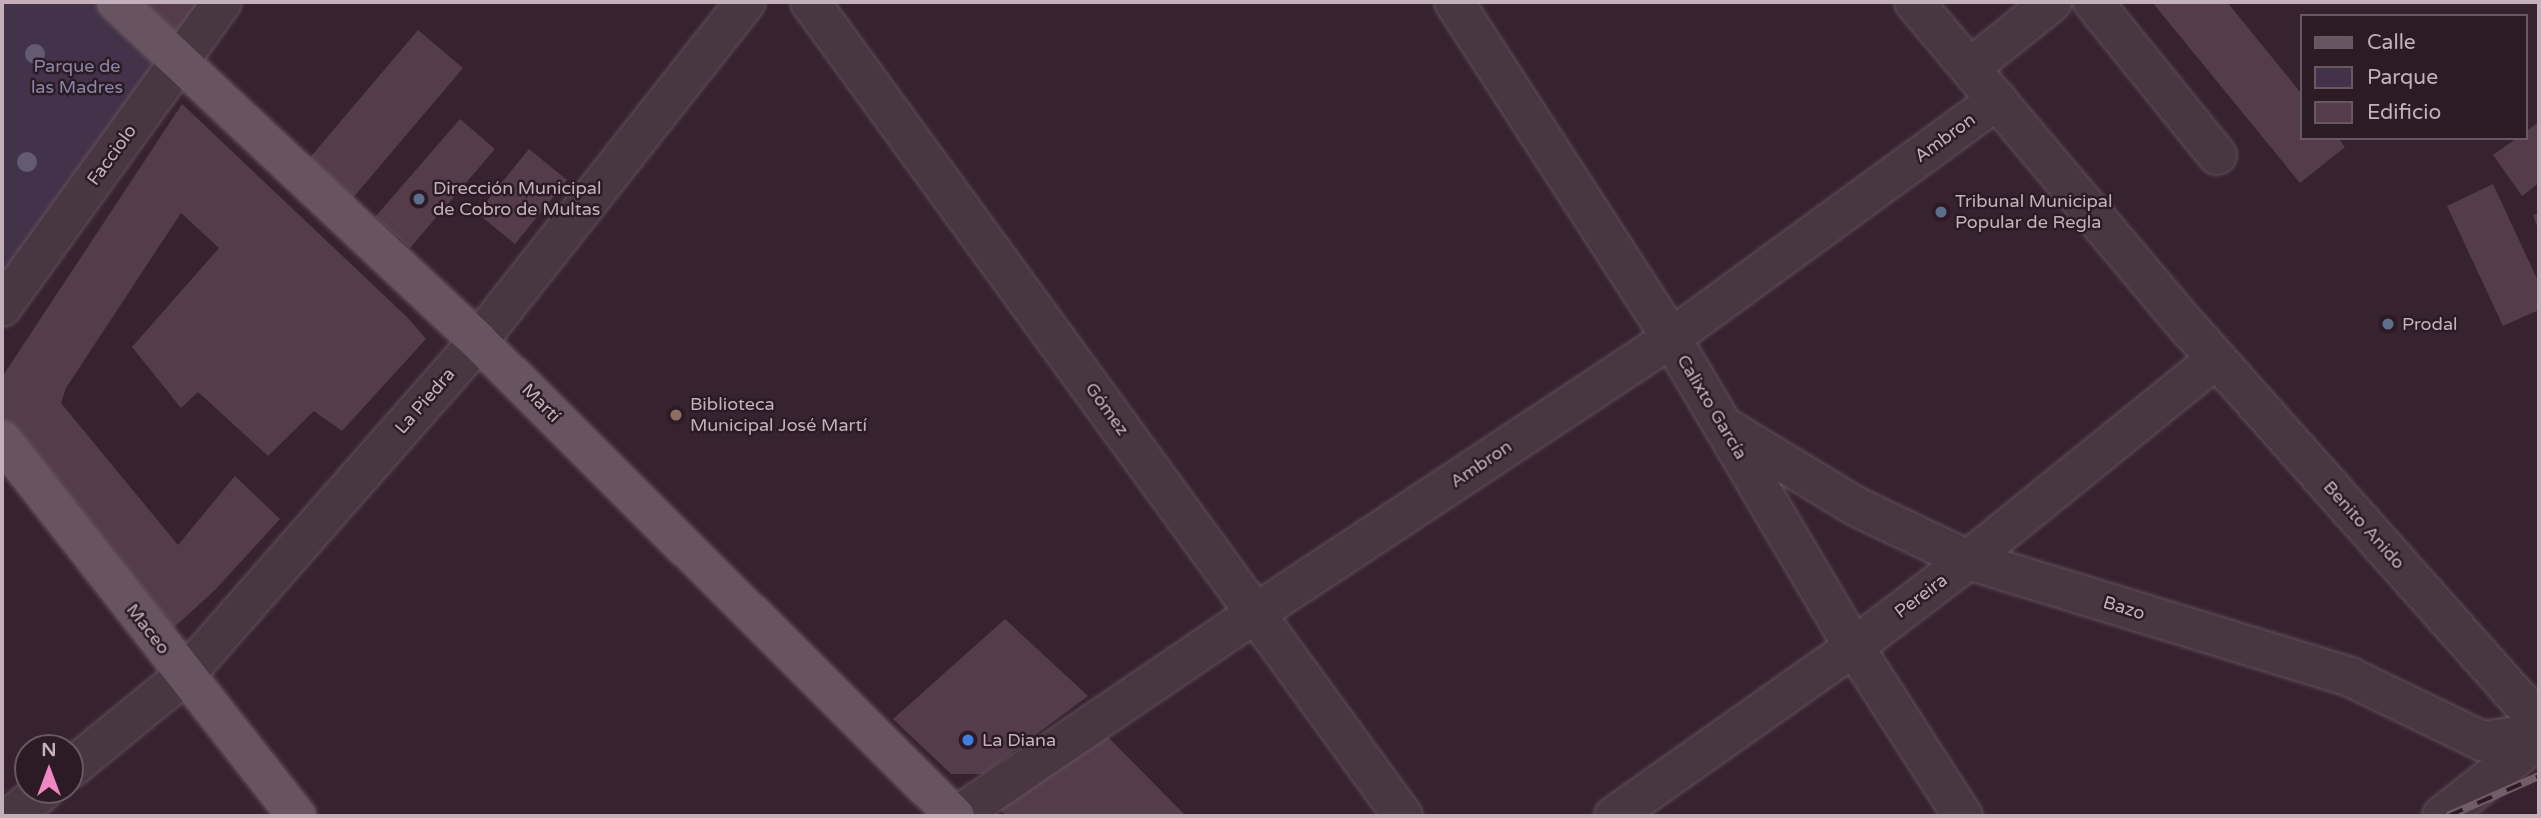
<!DOCTYPE html>
<html>
<head>
<meta charset="utf-8">
<style>
	body { margin:0 }
	#map { position:relative; width:2541px; height:818px; overflow:hidden; background:#37222f; font-family:"Varela Round",sans-serif }
	div>[style] { position:absolute }
	.green>* { inset:0; background:#42324a }
	.building>* { inset:0; background:#553c4b }
	.roads { filter:drop-shadow(0 0 2px #62505b) drop-shadow(0 0 2px #62505b) }
	.minor>* { height:38px; margin:-19px; padding:0 19px; transform-origin:19px; border-radius:19px; background:#483640 }
	.major>* { height:38px; margin:-19px; padding:0 19px; transform-origin:19px; border-radius:19px; background:#685460 }
	.rail>* { height:8px; margin-top:-4px; transform-origin:0; background:repeating-linear-gradient(90deg,#2c1b25 0 16px,#725c68 0 32px); box-sizing:border-box; border-block:2px solid #725c68 }
	.trees>* { width:20px; height:20px; margin:-10px; border-radius:50%; background:#645a72 }
	.dots>* { width:19px; height:19px; translate:-50% -50%; box-sizing:border-box; border:4px solid #2c1b25; border-radius:50% }
	span { translate:-50% -50%; white-space:nowrap; text-align:center; line-height:1.15; -webkit-text-stroke:5px #2c1b25; paint-order:stroke }
	.park-label { font-size:18px; color:#8987a9 }
	.street-label { font-size:18px; color:#c4b0bb }
	.poi-label { font-size:18px; color:#c4b0bb }
	.left { translate:0 -50%; text-align:left }
	.frame { position:absolute; inset:0; border:4px solid #c4b0bb; pointer-events:none }
	.legend { position:absolute; left:2300px; top:14px; width:228px; height:126px; box-sizing:border-box; background:#2c1b25; border:2px solid #695761; margin:0; padding:9px 12px; list-style:none; font-size:21px; color:#c4b0bb }
	.legend li { display:flex; align-items:center; gap:14px; height:35px }
	.legend b { width:35px; border:2px solid #695761 }
	.north { position:absolute; left:14px; top:734px; width:70px; height:70px; box-sizing:border-box; background:#2c1b25; border:2px solid #695761; border-radius:50%; rotate:0deg; font-size:19px; font-weight:700; line-height:28px; text-align:center; color:#c4b0bb }
	.north::after { content:''; display:block; margin:auto; width:24px; height:32px; background:#f089c3; clip-path:polygon(50% 0,100% 100%,50% 72%,0 100%) }
</style>
</head>
<body>
<div id="map">
	<div class="green">
		<div style="clip-path:polygon(2px 2px,116px 2px,179px 61px,2px 307px)"></div>
	</div>
	<div class="building">
		<div style="clip-path:polygon(144px 2px,203px 2px,178px 35px)"></div>
		<div style="clip-path:polygon(2152px 2px,2227px 2px,2301px 93px,2301px 138px,2338px 138px,2345px 147px,2300px 183px)"></div>
		<div style="clip-path:polygon(418px 30px,463px 68px,352px 199px,307px 161px)"></div>
		<div style="clip-path:polygon(182px 104px,408px 318px,426px 339px,342px 431px,314px 411px,268px 456px,198px 392px,181px 408px,132px 347px,219px 248px,181px 213px,66px 388px,61px 403px,178px 545px,235px 476px,280px 519px,215px 590px,168px 633px,2px 421px,2px 377px)"></div>
		<div style="clip-path:polygon(460px 119px,495px 149px,410px 248px,375px 217px)"></div>
		<div style="clip-path:polygon(2539px 122px,2539px 183px,2522px 196px,2493px 155px,2517px 138px,2525px 138px,2525px 132px)"></div>
		<div style="clip-path:polygon(529px 149px,567px 180px,515px 244px,477px 213px)"></div>
		<div style="clip-path:polygon(2493px 184px,2539px 283px,2539px 310px,2503px 326px,2447px 206px)"></div>
		<div style="clip-path:polygon(2539px 213px,2539px 232px,2533px 215px)"></div>
		<div style="clip-path:polygon(1005px 619px,1088px 696px,983px 774px,951px 774px,893px 719px)"></div>
		<div style="clip-path:polygon(1106px 735px,1186px 816px,1007px 816px,1001px 811px,1003px 800px)"></div>
	</div>
	<div class="roads">
		<div class="minor">
			<div style="left:810px;top:2px;width:1007px;rotate:53.93deg"></div>
			<div style="left:1454px;top:2px;width:400px;rotate:57.1deg"></div>
			<div style="left:1671px;top:338px;width:359px;rotate:59.4deg"></div>
			<div style="left:1854px;top:647px;width:201px;rotate:57.2deg"></div>
			<div style="left:1914px;top:2px;width:426px;rotate:49.9deg"></div>
			<div style="left:2189px;top:328px;width:527px;rotate:48.38deg"></div>
			<div style="left:2093px;top:2px;width:197px;rotate:51deg"></div>
			<div style="left:1970px;top:68px;width:105px;rotate:-38.8deg"></div>
			<div style="left:2px;top:307px;width:376px;rotate:-54.2deg"></div>
			<div style="left:1730px;top:430px;width:146px;rotate:31.3deg"></div>
			<div style="left:1855px;top:506px;width:125px;rotate:25.5deg"></div>
			<div style="left:1968px;top:560px;width:400px;rotate:17deg"></div>
			<div style="left:2350px;top:677px;width:147px;rotate:25.9deg"></div>
			<div style="left:2482px;top:741px;width:58px;rotate:-8deg"></div>
			<div style="left:70px;top:769px;width:149px;rotate:-39.3deg"></div>
			<div style="left:185px;top:675px;width:444px;rotate:-48.7deg"></div>
			<div style="left:478px;top:341px;width:432px;rotate:-51.7deg"></div>
			<div style="left:12px;top:816px;width:41px;rotate:-39.1deg"></div>
			<div style="left:957px;top:816px;width:361px;rotate:-34.2deg"></div>
			<div style="left:1256px;top:613px;width:498px;rotate:-33.5deg"></div>
			<div style="left:1671px;top:338px;width:404px;rotate:-36.1deg"></div>
			<div style="left:1614px;top:816px;width:294px;rotate:-35.2deg"></div>
			<div style="left:1854px;top:647px;width:143px;rotate:-37.3deg"></div>
			<div style="left:1968px;top:560px;width:319px;rotate:-39deg"></div>
			<div style="left:2442px;top:816px;width:124px;rotate:-38.4deg"></div>
		</div>
		<div class="major">
			<div style="left:116px;top:2px;width:496px;rotate:43.1deg"></div>
			<div style="left:478px;top:341px;width:673px;rotate:44.88deg"></div>
			<div style="left:2px;top:440px;width:478px;rotate:51.9deg"></div>
		</div>
	</div>
	<div class="rail">
		<div style="left:2448px;top:816px;width:99px;rotate:-23.7deg"></div>
	</div>
	<div class="trees">
		<div style="left:35px;top:54px"></div>
		<div style="left:27px;top:162px"></div>
	</div>
	<div class="dots">
		<div style="left:419px;top:199px;background:#5c6f8a"></div>
		<div style="left:1941px;top:212px;background:#5c6f8a"></div>
		<div style="left:2388px;top:324px;background:#5c6f8a"></div>
		<div style="left:676px;top:415px;background:#8d6e63"></div>
		<div style="left:968px;top:740px;background:#3f7fe0"></div>
	</div>
	<div class="park-label">
		<span style="left:77px;top:77px">Parque de<br>las Madres</span>
	</div>
	<div class="street-label">
		<span style="left:1945px;top:138px;rotate:-36deg">Ambron</span>
		<span style="left:112px;top:155px;rotate:-54deg">Facciolo</span>
		<span style="left:425px;top:401px;rotate:-49deg">La Piedra</span>
		<span style="left:541px;top:403px;rotate:45deg">Martí</span>
		<span style="left:1712px;top:407px;rotate:59deg">Calixto García</span>
		<span style="left:1107px;top:409px;rotate:54deg">Gómez</span>
		<span style="left:1481px;top:464px;rotate:-34deg">Ambron</span>
		<span style="left:2364px;top:525px;rotate:48deg">Benito Anido</span>
		<span style="left:1921px;top:596px;rotate:-37deg">Pereira</span>
		<span style="left:2124px;top:608px;rotate:17deg">Bazo</span>
		<span style="left:148px;top:629px;rotate:52deg">Maceo</span>
	</div>
	<div class="poi-label">
		<span class="left" style="left:433px;top:199px">Dirección Municipal<br>de Cobro de Multas</span>
		<span class="left" style="left:1955px;top:212px">Tribunal Municipal<br>Popular de Regla</span>
		<span class="left" style="left:2402px;top:324px">Prodal</span>
		<span class="left" style="left:690px;top:415px">Biblioteca<br>Municipal José Martí</span>
		<span class="left" style="left:982px;top:740px">La Diana</span>
	</div>
	<div class="frame"></div>
	<ul class="legend">
	<li><b style="height:9px;background:#685460"></b>Calle</li>
	<li><b style="height:19px;background:#42324a"></b>Parque</li>
	<li><b style="height:19px;background:#553c4b"></b>Edificio</li>
	</ul>
	<div class="north">N</div>
</div>
</body>
</html>
